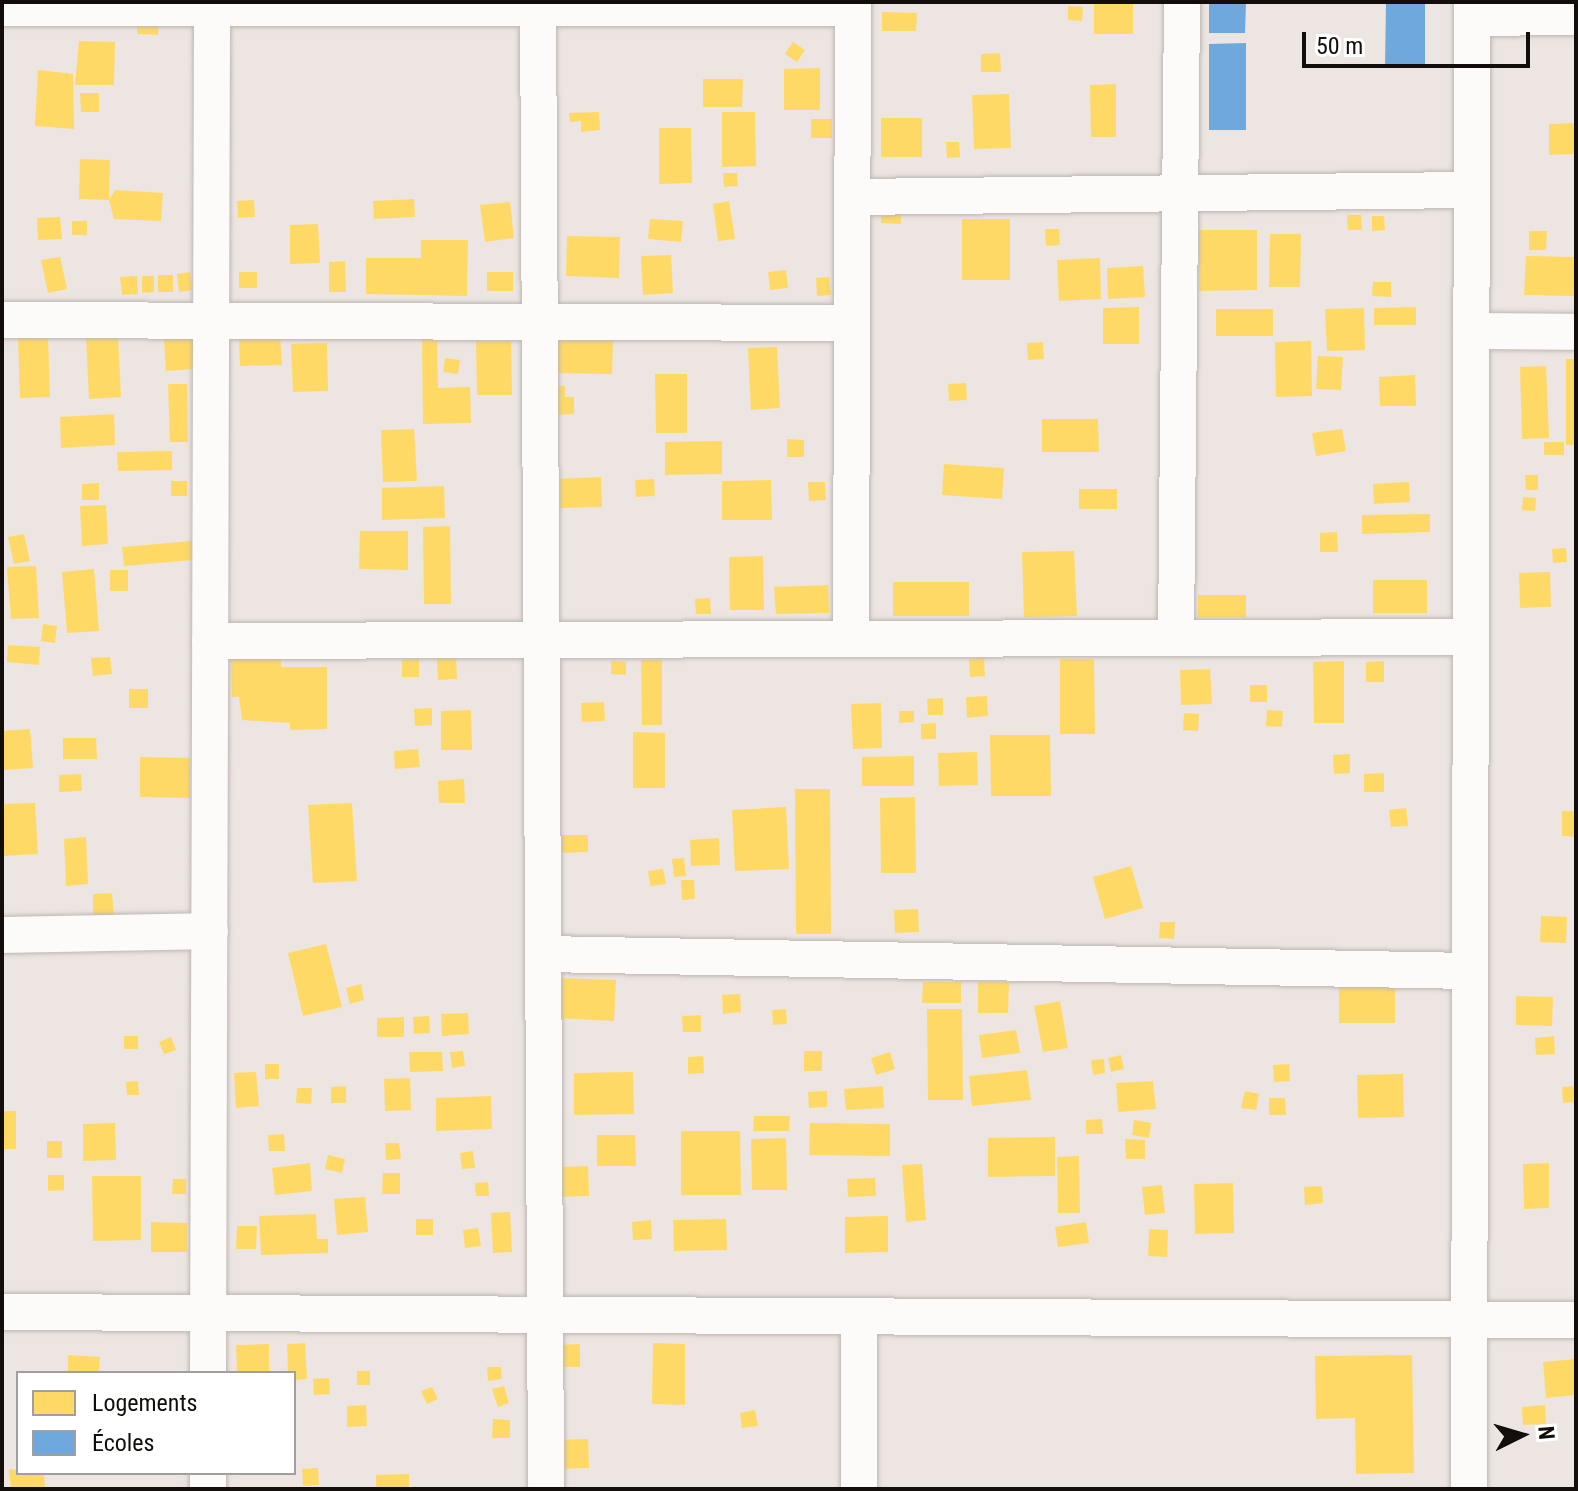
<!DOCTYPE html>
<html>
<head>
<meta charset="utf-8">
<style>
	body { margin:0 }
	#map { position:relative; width:1578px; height:1491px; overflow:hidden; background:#ede5e1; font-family:"Roboto Condensed",sans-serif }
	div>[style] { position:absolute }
	.homes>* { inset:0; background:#ffd966 }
	.schools>* { inset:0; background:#6fa8dc }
	.roads { filter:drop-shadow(0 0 2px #bdb7b4) drop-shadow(0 0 2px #bdb7b4) }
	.minor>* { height:36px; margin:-18px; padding:0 18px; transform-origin:18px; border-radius:18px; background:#fcfbfa }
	span { translate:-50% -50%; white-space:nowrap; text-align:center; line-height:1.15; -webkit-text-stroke:8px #fff; paint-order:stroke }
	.frame { position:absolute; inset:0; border:4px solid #130e0b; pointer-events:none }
	.legend { position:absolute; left:16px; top:1371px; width:280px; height:104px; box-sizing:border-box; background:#fff; border:2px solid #a19f9d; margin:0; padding:10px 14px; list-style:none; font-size:24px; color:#130e0b }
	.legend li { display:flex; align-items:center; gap:16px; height:40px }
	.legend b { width:40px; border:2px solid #a19f9d }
	.north { position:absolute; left:1482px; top:1395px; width:80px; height:80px; -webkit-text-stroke:6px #fff; paint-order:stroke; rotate:85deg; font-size:22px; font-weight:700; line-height:32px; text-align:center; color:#130e0b }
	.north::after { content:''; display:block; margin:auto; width:28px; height:36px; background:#130e0b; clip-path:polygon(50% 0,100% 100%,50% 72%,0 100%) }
	.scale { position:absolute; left:1302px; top:32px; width:228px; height:36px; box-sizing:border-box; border:4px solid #130e0b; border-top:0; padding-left:10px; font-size:24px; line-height:28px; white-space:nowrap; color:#130e0b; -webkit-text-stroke:6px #fff; paint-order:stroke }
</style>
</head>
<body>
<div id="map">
	<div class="homes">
		<div style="clip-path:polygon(1094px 2px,1133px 2px,1133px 34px,1094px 34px)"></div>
		<div style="clip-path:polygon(1068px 6px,1083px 7px,1082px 21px,1068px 20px)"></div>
		<div style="clip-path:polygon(882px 12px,917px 13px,916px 31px,882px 31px)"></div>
		<div style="clip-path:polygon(138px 15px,159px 16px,158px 35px,137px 34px)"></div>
		<div style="clip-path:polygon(79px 41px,115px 42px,114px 85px,75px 85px)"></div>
		<div style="clip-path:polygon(793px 42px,805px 50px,797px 62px,785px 54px)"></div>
		<div style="clip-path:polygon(1000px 53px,1001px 72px,981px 72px,981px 54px)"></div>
		<div style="clip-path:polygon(820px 68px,820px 110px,784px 110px,784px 69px)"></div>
		<div style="clip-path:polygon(38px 70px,73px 74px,74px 129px,35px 126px)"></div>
		<div style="clip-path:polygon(703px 79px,743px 79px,742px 107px,703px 107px)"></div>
		<div style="clip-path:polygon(1116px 84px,1116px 137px,1091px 137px,1090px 85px)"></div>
		<div style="clip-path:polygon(80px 93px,99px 93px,99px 112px,81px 112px)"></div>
		<div style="clip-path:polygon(1009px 94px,1011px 148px,974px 149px,972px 95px)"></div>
		<div style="clip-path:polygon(599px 112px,600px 130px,581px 132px,581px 121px,570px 122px,569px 113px)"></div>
		<div style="clip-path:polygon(722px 112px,755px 112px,756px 166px,722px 167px)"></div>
		<div style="clip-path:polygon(881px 118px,922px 118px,922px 157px,881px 157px)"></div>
		<div style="clip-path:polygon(811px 119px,832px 119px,832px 138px,811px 138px)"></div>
		<div style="clip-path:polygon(1576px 123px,1576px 154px,1549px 155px,1549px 124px)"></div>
		<div style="clip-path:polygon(659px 128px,691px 128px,692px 183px,659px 184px)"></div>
		<div style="clip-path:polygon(946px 142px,959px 142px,960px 157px,947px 158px)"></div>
		<div style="clip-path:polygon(80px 159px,110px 160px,109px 200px,79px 199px)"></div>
		<div style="clip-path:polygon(723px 173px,737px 173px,738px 186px,724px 187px)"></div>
		<div style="clip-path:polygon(115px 190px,163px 193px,161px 221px,114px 219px,109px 200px)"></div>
		<div style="clip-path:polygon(414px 199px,415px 217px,374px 219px,373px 201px)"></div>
		<div style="clip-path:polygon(254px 200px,255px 217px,238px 218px,237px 201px)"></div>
		<div style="clip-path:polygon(729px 201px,735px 239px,718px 241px,713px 204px)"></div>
		<div style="clip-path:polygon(510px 202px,514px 238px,485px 242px,480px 205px)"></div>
		<div style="clip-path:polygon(881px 202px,901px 202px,901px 224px,881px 223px)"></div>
		<div style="clip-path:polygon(1347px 215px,1361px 215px,1362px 230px,1348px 230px)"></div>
		<div style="clip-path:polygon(1372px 216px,1384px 216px,1385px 230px,1372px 231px)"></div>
		<div style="clip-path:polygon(60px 217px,62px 239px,38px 240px,37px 218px)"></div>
		<div style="clip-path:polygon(650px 219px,683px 221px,681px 242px,648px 239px)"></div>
		<div style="clip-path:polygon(962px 219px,1010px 219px,1010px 280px,962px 280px)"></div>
		<div style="clip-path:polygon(72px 221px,87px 221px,87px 235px,72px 235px)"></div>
		<div style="clip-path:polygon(318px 224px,320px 263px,290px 264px,290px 225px)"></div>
		<div style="clip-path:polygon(1045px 229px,1059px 229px,1060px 245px,1046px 246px)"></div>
		<div style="clip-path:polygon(1199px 230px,1257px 230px,1257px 290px,1199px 291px)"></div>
		<div style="clip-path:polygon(1529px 231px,1547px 231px,1546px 250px,1529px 250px)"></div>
		<div style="clip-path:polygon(1270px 234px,1301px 234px,1300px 287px,1269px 287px)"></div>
		<div style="clip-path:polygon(567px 236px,620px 237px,619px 278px,566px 276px)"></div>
		<div style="clip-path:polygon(421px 240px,468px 240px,467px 296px,366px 294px,366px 258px,421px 258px)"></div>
		<div style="clip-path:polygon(671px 255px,673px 293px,643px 295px,641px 256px)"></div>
		<div style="clip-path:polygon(1526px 256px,1575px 257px,1574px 296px,1524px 295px)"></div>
		<div style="clip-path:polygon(60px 257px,67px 289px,48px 293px,41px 260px)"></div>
		<div style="clip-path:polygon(1100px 258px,1101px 299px,1059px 301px,1057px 260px)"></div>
		<div style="clip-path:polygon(345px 261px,346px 292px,329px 292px,329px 262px)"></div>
		<div style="clip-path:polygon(1143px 266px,1145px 297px,1108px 299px,1107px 268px)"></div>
		<div style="clip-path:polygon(786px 270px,788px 288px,770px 290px,768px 272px)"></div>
		<div style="clip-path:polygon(190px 272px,192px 290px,179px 292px,177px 274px)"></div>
		<div style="clip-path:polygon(239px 272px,257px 272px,257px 288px,239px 288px)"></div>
		<div style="clip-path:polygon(487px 272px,513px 272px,513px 291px,487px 291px)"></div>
		<div style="clip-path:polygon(158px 275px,173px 275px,173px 292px,158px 292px)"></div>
		<div style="clip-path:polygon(137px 276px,138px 294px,122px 295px,120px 277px)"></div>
		<div style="clip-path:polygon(142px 276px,154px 276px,154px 292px,142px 293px)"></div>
		<div style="clip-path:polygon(829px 277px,831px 295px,817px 296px,816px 278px)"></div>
		<div style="clip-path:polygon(1373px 282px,1391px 282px,1391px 297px,1372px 296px)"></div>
		<div style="clip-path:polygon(1139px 307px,1139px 344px,1103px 344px,1103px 308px)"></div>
		<div style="clip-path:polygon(1416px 307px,1416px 325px,1374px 325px,1374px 308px)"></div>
		<div style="clip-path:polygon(1364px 308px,1365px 350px,1327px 351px,1325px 309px)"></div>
		<div style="clip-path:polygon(1216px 309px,1273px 309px,1273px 336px,1216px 336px)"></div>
		<div style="clip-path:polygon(280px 335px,282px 365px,240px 366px,239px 337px)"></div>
		<div style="clip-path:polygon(118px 336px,121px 397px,89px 399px,86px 337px)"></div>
		<div style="clip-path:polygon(422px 336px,437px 336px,438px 388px,470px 387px,471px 423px,423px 424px)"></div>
		<div style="clip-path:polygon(48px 337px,50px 397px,20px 398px,18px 338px)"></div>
		<div style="clip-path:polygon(193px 337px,194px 369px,166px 371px,164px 339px)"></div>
		<div style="clip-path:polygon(558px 338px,613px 339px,612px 374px,557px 373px)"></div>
		<div style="clip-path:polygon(476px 341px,511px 341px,512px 395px,477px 395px)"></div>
		<div style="clip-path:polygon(1311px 341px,1312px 396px,1276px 397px,1275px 342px)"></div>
		<div style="clip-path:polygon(1043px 342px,1044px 359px,1028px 360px,1027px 343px)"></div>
		<div style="clip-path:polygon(327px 343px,328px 391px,293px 392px,291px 344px)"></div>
		<div style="clip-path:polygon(777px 347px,780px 408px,751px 410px,748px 348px)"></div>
		<div style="clip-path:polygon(1318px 356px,1343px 357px,1341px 390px,1316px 389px)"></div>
		<div style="clip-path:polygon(445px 358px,460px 360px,458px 374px,443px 372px)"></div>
		<div style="clip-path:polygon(1566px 359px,1576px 359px,1576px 445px,1566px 445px)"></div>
		<div style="clip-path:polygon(1546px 366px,1549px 438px,1522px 439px,1520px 367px)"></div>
		<div style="clip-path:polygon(655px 374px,687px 374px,687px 433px,656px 433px)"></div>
		<div style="clip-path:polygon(1415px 375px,1416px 406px,1380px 406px,1379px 377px)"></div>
		<div style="clip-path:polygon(966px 383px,967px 400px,949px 401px,948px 384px)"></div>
		<div style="clip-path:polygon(168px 384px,187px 384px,188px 442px,170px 442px)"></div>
		<div style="clip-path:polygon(553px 386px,565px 386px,565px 397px,574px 397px,574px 414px,553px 415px)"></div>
		<div style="clip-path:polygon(114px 414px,115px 445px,61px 448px,60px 417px)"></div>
		<div style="clip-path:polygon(1042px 419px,1098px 419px,1099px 452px,1042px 452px)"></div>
		<div style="clip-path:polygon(414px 429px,417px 481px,383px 482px,381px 430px)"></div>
		<div style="clip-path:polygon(1342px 429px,1346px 451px,1316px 456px,1312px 433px)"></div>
		<div style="clip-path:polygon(787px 439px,804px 440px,804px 457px,787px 457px)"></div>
		<div style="clip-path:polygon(722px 441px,722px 474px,665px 475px,665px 442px)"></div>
		<div style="clip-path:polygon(1544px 442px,1564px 442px,1564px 455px,1544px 455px)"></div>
		<div style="clip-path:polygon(172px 451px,172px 470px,118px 471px,117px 452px)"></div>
		<div style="clip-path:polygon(944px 464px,1004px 468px,1002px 499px,942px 495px)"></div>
		<div style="clip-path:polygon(1525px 475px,1538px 475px,1538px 490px,1526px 490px)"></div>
		<div style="clip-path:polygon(601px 477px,602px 507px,555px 508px,554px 479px)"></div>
		<div style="clip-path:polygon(654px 479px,655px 496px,636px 497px,635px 480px)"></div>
		<div style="clip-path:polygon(771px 480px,772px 520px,722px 520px,722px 481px)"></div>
		<div style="clip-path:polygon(171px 481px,187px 481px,187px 496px,171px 496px)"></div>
		<div style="clip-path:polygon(808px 482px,825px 482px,826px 500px,809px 501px)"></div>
		<div style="clip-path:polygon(1409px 482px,1410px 502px,1374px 504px,1373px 484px)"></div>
		<div style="clip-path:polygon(99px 483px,99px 500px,82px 500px,82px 484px)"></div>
		<div style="clip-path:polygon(444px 486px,445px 518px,382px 520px,382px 488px)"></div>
		<div style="clip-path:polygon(1079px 489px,1117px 489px,1117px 509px,1079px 509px)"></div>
		<div style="clip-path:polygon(1523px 497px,1536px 498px,1535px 511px,1522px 510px)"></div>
		<div style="clip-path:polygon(106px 505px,108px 544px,82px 546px,80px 506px)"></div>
		<div style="clip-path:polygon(1430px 514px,1430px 532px,1362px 534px,1362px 515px)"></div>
		<div style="clip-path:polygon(450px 526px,451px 604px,424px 604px,423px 527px)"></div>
		<div style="clip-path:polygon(360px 531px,408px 531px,408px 570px,359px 569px)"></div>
		<div style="clip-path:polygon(1337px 532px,1338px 552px,1320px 552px,1320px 533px)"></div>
		<div style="clip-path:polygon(24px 534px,30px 561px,14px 564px,8px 537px)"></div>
		<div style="clip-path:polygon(192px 541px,193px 560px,124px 566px,122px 547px)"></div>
		<div style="clip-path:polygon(1566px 548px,1567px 562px,1553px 563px,1552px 549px)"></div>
		<div style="clip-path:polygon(1074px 551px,1077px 616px,1024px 617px,1022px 552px)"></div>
		<div style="clip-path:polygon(763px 556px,764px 610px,730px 610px,729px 557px)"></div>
		<div style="clip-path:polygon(36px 566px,39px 618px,11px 619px,7px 567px)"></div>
		<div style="clip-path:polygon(94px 569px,99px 631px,67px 633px,62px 572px)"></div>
		<div style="clip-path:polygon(110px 570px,128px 570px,128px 591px,110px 591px)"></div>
		<div style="clip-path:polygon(1550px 572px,1551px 607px,1520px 608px,1519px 573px)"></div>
		<div style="clip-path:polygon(1373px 580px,1427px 580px,1427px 613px,1373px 613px)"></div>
		<div style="clip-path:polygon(893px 582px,969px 582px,969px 616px,893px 616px)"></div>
		<div style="clip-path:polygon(828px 585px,829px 613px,776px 614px,774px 587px)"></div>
		<div style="clip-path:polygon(1198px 595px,1246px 595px,1246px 617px,1198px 617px)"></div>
		<div style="clip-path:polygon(710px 598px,711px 614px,696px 614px,695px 599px)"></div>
		<div style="clip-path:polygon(43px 624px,57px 626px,55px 643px,41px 641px)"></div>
		<div style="clip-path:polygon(8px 645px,40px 647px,39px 665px,7px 662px)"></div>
		<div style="clip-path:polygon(281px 654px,281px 667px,327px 667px,327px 729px,290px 730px,290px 723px,242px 720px,239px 697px,232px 697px,231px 655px)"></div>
		<div style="clip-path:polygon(456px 655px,457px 679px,438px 680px,437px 656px)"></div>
		<div style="clip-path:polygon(110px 657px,112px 674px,93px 676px,91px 658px)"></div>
		<div style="clip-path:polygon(984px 658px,985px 676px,970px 677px,969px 659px)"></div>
		<div style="clip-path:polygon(419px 659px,419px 677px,402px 677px,402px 660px)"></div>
		<div style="clip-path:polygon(1060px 659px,1094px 659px,1095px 734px,1060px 734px)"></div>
		<div style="clip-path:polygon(641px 660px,662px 660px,662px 725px,642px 725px)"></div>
		<div style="clip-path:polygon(611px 661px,626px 662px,626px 675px,611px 674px)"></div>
		<div style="clip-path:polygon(1344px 661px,1344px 723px,1314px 723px,1313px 662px)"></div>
		<div style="clip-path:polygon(1384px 661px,1384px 682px,1366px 682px,1366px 662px)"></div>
		<div style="clip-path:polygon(1210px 669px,1212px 704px,1181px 705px,1180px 670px)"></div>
		<div style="clip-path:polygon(1250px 685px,1267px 685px,1267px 702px,1250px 702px)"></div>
		<div style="clip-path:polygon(129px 689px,148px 689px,148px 708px,129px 708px)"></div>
		<div style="clip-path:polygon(987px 696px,988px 716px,967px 718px,966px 697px)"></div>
		<div style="clip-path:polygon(943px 698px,943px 715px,928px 715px,927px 699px)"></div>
		<div style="clip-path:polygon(604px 702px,605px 721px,582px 722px,581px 703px)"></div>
		<div style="clip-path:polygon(881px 703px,882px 748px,853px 749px,851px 704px)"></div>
		<div style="clip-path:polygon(432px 708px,432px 725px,415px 726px,414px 709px)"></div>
		<div style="clip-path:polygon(471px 710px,472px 750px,441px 750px,441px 711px)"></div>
		<div style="clip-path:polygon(1267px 710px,1283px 711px,1282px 727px,1266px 726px)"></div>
		<div style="clip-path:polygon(899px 711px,914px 711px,914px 722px,899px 723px)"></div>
		<div style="clip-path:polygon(1184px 713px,1199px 714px,1198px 731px,1183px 730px)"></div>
		<div style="clip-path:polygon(936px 723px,936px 739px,921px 739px,921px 724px)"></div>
		<div style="clip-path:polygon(30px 729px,33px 768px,3px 770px,2px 731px)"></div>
		<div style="clip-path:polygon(633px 732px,665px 733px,665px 788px,633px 788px)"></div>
		<div style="clip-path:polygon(990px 735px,1050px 735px,1051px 796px,991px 796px)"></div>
		<div style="clip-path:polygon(63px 738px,96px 738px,97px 759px,63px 759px)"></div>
		<div style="clip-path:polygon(418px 749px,420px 767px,395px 769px,394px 751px)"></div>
		<div style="clip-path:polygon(977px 752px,978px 785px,939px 786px,938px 753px)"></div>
		<div style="clip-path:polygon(1350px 754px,1350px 773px,1334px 774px,1333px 755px)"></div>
		<div style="clip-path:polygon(914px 756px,914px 786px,862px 786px,862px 757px)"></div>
		<div style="clip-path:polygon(140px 757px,190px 758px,190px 798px,140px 797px)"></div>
		<div style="clip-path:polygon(1384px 773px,1384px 792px,1364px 792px,1364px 774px)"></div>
		<div style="clip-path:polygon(81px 774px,82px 791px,59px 792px,59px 775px)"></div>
		<div style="clip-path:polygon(464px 779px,465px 803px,439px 803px,438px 781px)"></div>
		<div style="clip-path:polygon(795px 789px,830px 789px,831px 934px,796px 934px)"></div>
		<div style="clip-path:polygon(915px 797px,916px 873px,881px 873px,880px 798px)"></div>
		<div style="clip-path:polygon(35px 803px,38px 854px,2px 856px,2px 804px)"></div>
		<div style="clip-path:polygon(352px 803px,357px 881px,313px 883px,308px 805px)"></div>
		<div style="clip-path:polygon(786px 807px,789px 869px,735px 871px,732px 810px)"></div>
		<div style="clip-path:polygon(1406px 808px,1408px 826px,1391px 827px,1389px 810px)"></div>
		<div style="clip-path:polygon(1562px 811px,1576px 811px,1576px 837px,1562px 836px)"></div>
		<div style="clip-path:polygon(560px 835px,588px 835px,588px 852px,561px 853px)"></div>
		<div style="clip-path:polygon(86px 837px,88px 884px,66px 886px,64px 839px)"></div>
		<div style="clip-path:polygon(719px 838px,720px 865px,691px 866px,690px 840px)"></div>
		<div style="clip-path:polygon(684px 858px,686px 876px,674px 877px,672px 859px)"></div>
		<div style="clip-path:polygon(1131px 866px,1143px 908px,1105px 919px,1093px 877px)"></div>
		<div style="clip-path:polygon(663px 869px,666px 884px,650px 886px,648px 871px)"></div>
		<div style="clip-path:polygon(681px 880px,694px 880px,695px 899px,682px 900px)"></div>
		<div style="clip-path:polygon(112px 893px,114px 915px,93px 915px,93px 894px)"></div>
		<div style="clip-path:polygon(918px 909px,919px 932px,895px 933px,894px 910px)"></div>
		<div style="clip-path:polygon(1541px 916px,1567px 917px,1566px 943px,1540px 942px)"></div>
		<div style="clip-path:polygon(1160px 922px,1175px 922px,1174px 939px,1159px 938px)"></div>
		<div style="clip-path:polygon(326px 944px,342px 1007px,303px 1016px,288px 953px)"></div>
		<div style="clip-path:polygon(557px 978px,616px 980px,614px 1021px,555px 1018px)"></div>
		<div style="clip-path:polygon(923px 982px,961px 982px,961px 1003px,922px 1003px)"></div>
		<div style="clip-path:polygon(978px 982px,1009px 982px,1008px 1013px,978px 1013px)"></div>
		<div style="clip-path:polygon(1339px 982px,1395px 982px,1395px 1023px,1339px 1023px)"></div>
		<div style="clip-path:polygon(361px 984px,364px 1000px,350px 1004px,346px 988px)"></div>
		<div style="clip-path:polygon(740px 994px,741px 1012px,723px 1014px,722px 995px)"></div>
		<div style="clip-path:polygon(1516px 996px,1553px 997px,1552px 1026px,1516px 1025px)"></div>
		<div style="clip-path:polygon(1060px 1001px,1068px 1048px,1043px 1052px,1034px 1006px)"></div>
		<div style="clip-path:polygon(786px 1009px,787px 1024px,773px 1025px,772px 1010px)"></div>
		<div style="clip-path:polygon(927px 1009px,962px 1009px,963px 1100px,928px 1100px)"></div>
		<div style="clip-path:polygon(468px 1013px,469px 1034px,442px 1036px,441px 1014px)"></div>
		<div style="clip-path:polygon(701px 1015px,701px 1032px,683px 1032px,682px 1016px)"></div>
		<div style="clip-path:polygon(429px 1016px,430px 1033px,414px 1034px,413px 1017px)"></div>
		<div style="clip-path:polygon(404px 1017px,404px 1037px,377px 1037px,377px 1018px)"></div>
		<div style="clip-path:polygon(1016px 1030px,1020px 1053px,982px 1058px,979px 1035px)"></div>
		<div style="clip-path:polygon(124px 1036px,138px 1036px,138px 1049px,124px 1049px)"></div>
		<div style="clip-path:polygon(1554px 1036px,1555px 1054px,1536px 1055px,1535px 1038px)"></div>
		<div style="clip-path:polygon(171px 1037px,176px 1050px,164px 1054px,159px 1042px)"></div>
		<div style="clip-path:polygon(463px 1051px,465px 1066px,452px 1068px,450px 1052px)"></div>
		<div style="clip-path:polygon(804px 1051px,822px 1051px,822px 1071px,804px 1071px)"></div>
		<div style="clip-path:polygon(409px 1052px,442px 1052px,443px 1071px,410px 1072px)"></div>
		<div style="clip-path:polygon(890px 1052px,895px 1069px,876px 1075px,871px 1058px)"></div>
		<div style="clip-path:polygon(1121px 1055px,1124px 1069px,1111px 1072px,1108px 1058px)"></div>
		<div style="clip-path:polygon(703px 1056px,704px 1073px,688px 1074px,688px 1057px)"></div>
		<div style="clip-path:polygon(1104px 1059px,1105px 1073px,1093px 1075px,1091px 1060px)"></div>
		<div style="clip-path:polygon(265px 1064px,279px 1064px,279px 1079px,265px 1079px)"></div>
		<div style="clip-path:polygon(1289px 1064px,1290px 1081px,1274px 1082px,1273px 1065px)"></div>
		<div style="clip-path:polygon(1027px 1070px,1031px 1100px,972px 1106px,969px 1076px)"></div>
		<div style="clip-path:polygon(256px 1072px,259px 1106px,236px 1108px,234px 1073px)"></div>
		<div style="clip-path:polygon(633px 1072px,634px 1114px,574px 1115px,574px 1073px)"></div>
		<div style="clip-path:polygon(1403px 1074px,1404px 1117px,1358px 1118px,1357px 1075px)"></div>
		<div style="clip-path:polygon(410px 1078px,411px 1110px,385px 1111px,384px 1079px)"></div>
		<div style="clip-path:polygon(138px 1081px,139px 1095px,127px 1095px,126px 1082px)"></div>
		<div style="clip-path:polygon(1153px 1081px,1156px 1109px,1118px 1112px,1116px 1083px)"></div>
		<div style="clip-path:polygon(346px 1086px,346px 1103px,331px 1103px,331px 1087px)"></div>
		<div style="clip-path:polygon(883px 1086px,884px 1108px,846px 1110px,844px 1089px)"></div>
		<div style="clip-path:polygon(1576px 1086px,1576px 1102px,1563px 1103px,1562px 1087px)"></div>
		<div style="clip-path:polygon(297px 1088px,312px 1088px,311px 1104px,296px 1103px)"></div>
		<div style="clip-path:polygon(827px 1091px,827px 1107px,809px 1108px,808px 1092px)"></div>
		<div style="clip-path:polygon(1245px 1091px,1259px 1094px,1256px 1110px,1241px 1108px)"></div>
		<div style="clip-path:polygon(491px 1096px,492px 1129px,436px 1131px,436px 1098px)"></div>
		<div style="clip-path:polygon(1269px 1098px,1285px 1098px,1286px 1115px,1269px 1115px)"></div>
		<div style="clip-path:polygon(2px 1111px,16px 1111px,16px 1149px,2px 1149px)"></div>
		<div style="clip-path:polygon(754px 1116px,790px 1116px,789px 1131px,753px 1131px)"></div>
		<div style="clip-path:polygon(1102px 1119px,1103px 1134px,1086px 1134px,1086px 1120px)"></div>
		<div style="clip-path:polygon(1134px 1120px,1151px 1123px,1149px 1138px,1132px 1135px)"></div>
		<div style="clip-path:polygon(115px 1123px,116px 1160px,83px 1161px,83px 1124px)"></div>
		<div style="clip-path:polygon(810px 1123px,890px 1124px,890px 1156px,809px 1155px)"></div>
		<div style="clip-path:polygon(681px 1131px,740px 1131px,741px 1195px,681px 1195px)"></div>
		<div style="clip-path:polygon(284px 1134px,285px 1151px,269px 1151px,268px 1135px)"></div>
		<div style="clip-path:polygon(597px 1135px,635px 1135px,636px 1166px,597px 1166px)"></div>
		<div style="clip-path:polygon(1055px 1137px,1055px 1176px,988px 1177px,988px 1138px)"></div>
		<div style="clip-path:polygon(786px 1138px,787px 1190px,752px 1190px,751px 1139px)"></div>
		<div style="clip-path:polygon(1125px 1139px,1145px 1140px,1145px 1159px,1126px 1159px)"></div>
		<div style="clip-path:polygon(47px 1141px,62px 1141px,62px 1158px,47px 1158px)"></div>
		<div style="clip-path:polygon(385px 1143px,399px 1143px,401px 1159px,386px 1160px)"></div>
		<div style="clip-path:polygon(473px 1151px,475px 1168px,462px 1169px,460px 1153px)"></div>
		<div style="clip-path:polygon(328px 1155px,345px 1159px,342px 1173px,325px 1169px)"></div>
		<div style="clip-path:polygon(1079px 1156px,1080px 1213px,1058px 1213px,1057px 1157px)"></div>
		<div style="clip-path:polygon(310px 1163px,312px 1191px,275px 1195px,272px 1168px)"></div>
		<div style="clip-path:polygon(1549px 1163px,1549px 1208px,1524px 1209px,1523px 1164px)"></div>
		<div style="clip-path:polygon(922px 1164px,926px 1220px,906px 1222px,902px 1165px)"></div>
		<div style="clip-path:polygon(588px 1166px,589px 1196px,558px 1197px,557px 1167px)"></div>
		<div style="clip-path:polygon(383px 1173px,400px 1173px,400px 1194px,382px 1194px)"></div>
		<div style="clip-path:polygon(48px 1175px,64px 1175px,64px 1190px,48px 1191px)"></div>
		<div style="clip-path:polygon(92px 1176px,141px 1176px,141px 1240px,93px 1241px)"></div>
		<div style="clip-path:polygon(875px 1178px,876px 1196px,848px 1197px,847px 1179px)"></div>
		<div style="clip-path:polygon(173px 1179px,186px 1179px,186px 1194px,172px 1194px)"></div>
		<div style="clip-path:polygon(488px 1182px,489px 1196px,476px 1196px,475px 1183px)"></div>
		<div style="clip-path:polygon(1233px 1183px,1234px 1233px,1195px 1234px,1194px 1184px)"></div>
		<div style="clip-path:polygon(1162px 1185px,1165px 1213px,1145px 1215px,1142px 1187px)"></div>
		<div style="clip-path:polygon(1322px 1186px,1323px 1203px,1305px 1205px,1304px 1187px)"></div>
		<div style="clip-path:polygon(365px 1197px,368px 1232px,337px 1235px,334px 1199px)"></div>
		<div style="clip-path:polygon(510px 1212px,512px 1252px,493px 1253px,491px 1213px)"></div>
		<div style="clip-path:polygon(316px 1214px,317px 1239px,328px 1239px,328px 1253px,261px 1255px,259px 1216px)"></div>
		<div style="clip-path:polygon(888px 1216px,888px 1252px,845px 1253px,845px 1217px)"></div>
		<div style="clip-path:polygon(416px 1219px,433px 1219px,433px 1235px,416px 1235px)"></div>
		<div style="clip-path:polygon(726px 1219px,727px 1250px,674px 1251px,673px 1220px)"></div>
		<div style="clip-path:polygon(651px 1220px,652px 1239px,633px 1240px,632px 1222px)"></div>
		<div style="clip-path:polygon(151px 1222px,187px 1223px,187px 1252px,151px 1252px)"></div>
		<div style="clip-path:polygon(1086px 1222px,1089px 1243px,1058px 1247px,1055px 1227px)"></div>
		<div style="clip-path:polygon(237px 1226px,257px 1226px,256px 1249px,236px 1249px)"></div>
		<div style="clip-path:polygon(478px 1228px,481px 1246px,465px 1248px,463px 1230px)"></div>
		<div style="clip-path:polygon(1149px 1229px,1168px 1230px,1167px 1257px,1148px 1256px)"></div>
		<div style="clip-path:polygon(305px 1343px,307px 1379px,294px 1380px,294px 1373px,288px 1373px,287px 1344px)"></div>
		<div style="clip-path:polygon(653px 1343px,685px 1344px,685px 1405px,652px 1404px)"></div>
		<div style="clip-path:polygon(269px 1344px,269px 1373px,237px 1373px,236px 1345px)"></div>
		<div style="clip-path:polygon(580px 1344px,580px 1367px,558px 1367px,558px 1345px)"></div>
		<div style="clip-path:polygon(68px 1355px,100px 1357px,99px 1373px,68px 1373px)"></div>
		<div style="clip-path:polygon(1412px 1355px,1414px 1473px,1356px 1474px,1355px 1418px,1316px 1419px,1315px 1356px)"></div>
		<div style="clip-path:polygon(1576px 1359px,1576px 1395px,1546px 1398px,1543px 1362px)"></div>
		<div style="clip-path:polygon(487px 1367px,501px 1367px,502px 1379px,488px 1381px)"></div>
		<div style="clip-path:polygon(357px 1371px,370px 1371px,370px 1385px,357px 1385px)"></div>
		<div style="clip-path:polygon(329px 1378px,330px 1394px,314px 1395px,313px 1379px)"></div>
		<div style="clip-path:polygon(504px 1386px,509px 1403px,498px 1407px,492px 1389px)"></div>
		<div style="clip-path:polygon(432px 1387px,438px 1399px,427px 1404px,421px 1391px)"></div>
		<div style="clip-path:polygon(366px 1405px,367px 1426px,347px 1427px,347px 1406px)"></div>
		<div style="clip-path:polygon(1545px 1405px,1546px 1424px,1523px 1425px,1522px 1407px)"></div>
		<div style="clip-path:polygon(755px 1410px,758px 1426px,742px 1428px,740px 1413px)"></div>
		<div style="clip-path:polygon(493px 1419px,510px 1420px,510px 1438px,492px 1438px)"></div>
		<div style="clip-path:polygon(588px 1439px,589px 1468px,555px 1469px,554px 1440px)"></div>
		<div style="clip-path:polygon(318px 1468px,319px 1485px,303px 1486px,302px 1469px)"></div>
		<div style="clip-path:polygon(9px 1469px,44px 1473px,45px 1489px,11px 1489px)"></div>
		<div style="clip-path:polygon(409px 1474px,409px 1489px,376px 1489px,376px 1475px)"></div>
	</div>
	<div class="schools">
		<div style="clip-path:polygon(1209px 2px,1246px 2px,1245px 33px,1209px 33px)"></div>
		<div style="clip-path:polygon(1386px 2px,1425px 2px,1425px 68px,1385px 68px)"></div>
		<div style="clip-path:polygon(1246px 43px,1246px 130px,1209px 130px,1209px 44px)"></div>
	</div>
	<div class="roads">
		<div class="minor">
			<div style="left:538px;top:2px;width:1487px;rotate:89.69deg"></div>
			<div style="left:2px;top:8px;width:851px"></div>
			<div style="left:1472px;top:18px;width:104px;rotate:-0.6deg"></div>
			<div style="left:852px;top:197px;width:620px;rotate:-0.65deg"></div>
			<div style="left:2px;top:320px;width:850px;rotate:0.2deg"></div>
			<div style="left:1471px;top:331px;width:105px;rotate:0.5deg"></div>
			<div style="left:1176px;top:638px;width:636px;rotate:-89.46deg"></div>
			<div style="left:851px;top:639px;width:637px;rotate:-89.82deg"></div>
			<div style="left:210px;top:641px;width:1261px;rotate:-0.18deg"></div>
			<div style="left:2px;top:935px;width:208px;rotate:-1.1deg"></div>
			<div style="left:543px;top:954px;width:927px;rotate:1.05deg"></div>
			<div style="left:2px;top:1312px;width:1574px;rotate:0.29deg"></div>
			<div style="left:208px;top:1373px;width:1371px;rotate:-89.83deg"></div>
			<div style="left:208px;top:1489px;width:16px;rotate:-90deg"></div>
			<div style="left:859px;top:1489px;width:173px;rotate:-90deg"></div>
			<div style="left:1469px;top:1489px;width:1487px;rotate:-89.88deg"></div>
		</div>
	</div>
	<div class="frame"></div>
	<ul class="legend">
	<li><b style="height:22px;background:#ffd966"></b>Logements</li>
	<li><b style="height:22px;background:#6fa8dc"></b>Écoles</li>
	</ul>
	<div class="north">N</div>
	<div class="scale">50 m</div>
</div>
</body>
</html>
